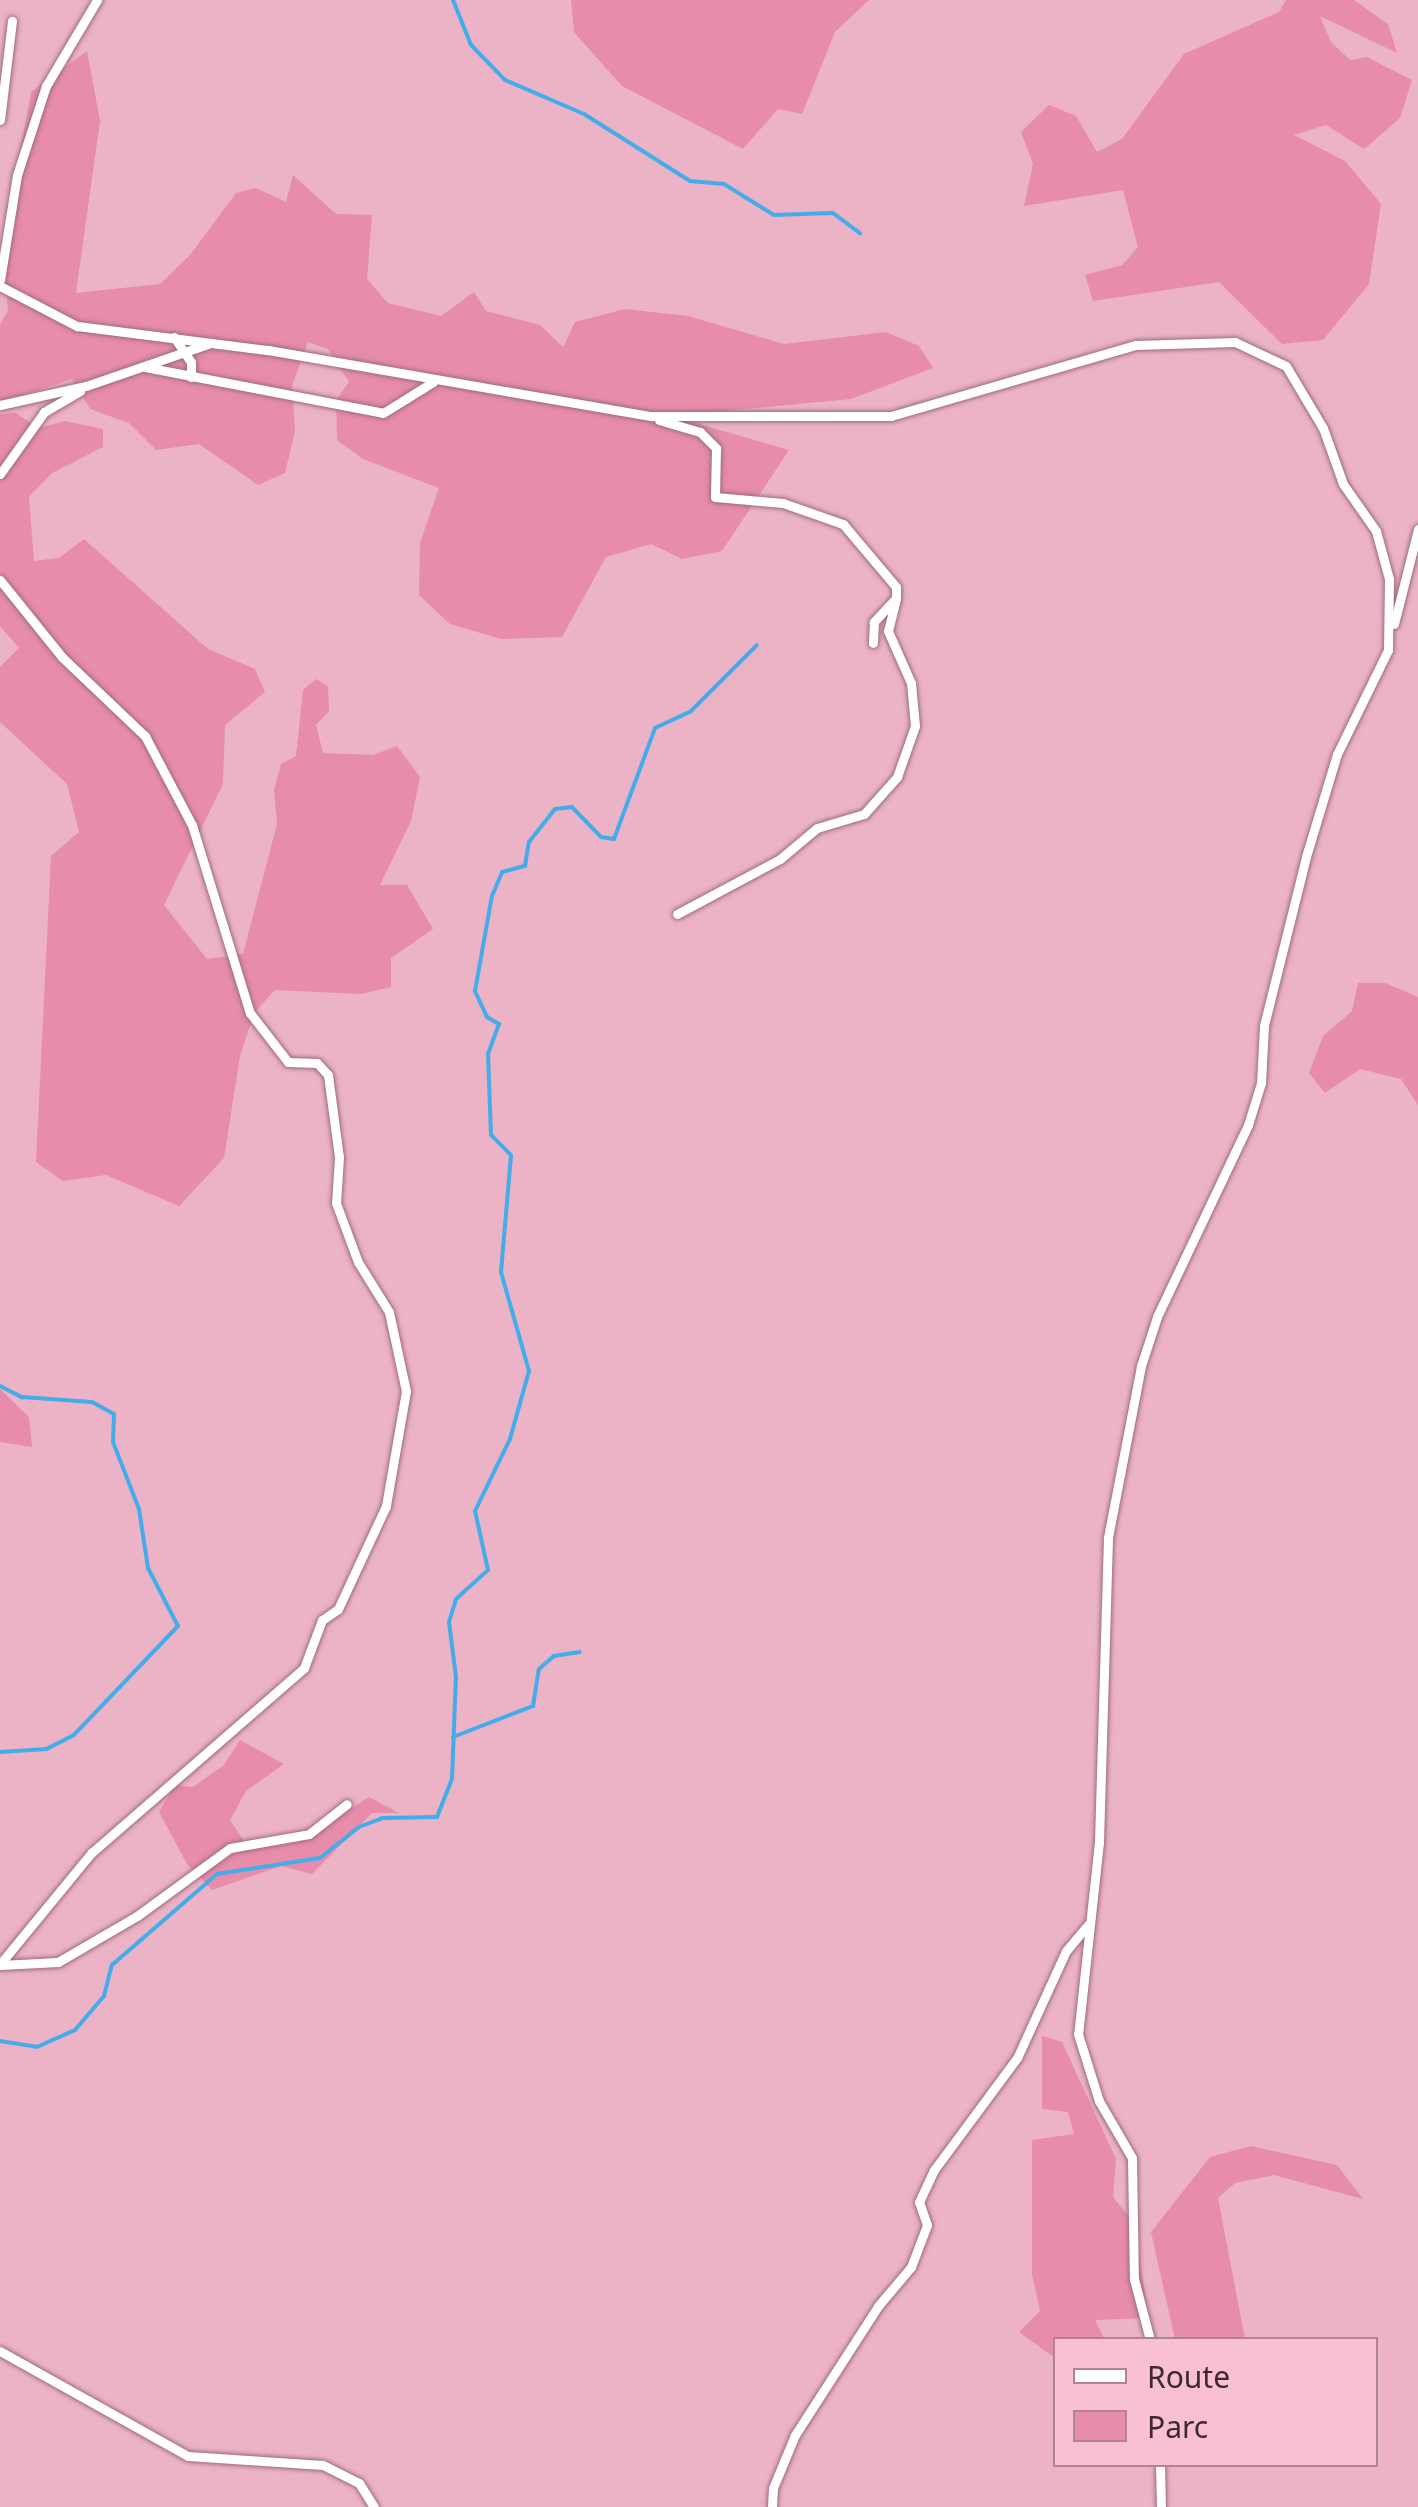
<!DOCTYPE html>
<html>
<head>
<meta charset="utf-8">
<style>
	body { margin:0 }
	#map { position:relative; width:1418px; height:2507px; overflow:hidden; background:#ebb3c5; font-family:"Noto Sans",sans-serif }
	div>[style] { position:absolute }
	.green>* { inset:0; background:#e78cab }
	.stream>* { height:4px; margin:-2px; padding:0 2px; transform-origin:2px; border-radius:2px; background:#44ace9 }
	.roads { filter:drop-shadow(0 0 2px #9e6c7c) drop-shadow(0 0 2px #9e6c7c) }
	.minor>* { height:9px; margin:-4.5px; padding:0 4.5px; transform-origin:4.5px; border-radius:4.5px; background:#fff }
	span { translate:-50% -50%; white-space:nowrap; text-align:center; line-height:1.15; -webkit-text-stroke:10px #f8c0d1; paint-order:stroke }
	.legend { position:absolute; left:1053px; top:2337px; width:325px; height:130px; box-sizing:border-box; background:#f8c0d1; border:2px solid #ae8491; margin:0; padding:12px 18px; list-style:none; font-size:30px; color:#3f2930 }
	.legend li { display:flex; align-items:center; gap:20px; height:50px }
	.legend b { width:50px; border:2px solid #ae8491 }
</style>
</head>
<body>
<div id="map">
	<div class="green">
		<div style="clip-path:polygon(571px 0,869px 0,835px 32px,802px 114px,778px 109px,743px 149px,622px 86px,574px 32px)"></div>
		<div style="clip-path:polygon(1286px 0,1354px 0,1388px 24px,1397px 53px,1320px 16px,1331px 42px,1350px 60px,1367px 57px,1412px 80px,1400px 118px,1364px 149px,1326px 125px,1294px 135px,1345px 161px,1381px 204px,1369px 284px,1323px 340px,1282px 344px,1219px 282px,1093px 301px,1085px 275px,1122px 265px,1138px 247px,1123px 190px,1024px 206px,1033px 164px,1021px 132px,1049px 105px,1076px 116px,1097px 152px,1122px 139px,1184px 54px,1279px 12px)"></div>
		<div style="clip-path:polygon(87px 51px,100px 121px,76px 293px,160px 284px,190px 255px,236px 193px,256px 188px,286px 202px,293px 175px,336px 214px,372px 215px,367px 279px,388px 303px,441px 316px,474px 292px,486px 311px,540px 325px,563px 347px,575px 322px,625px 309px,688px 316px,784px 344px,886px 332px,919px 346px,933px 368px,851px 399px,672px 416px,789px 450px,722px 551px,682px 559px,651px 544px,606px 557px,562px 637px,501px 639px,450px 624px,419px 595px,420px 543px,439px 488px,363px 459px,337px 440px,336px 400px,349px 382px,328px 349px,308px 342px,292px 386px,295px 431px,285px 473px,258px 485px,199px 444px,156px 450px,129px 423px,90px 409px,72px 379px,0 403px,0 325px,8px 310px,3px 248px,31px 92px)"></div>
		<div style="clip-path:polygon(16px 413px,38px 428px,65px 421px,103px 429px,103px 447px,52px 473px,29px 497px,34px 561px,59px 558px,84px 539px,208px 649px,255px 669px,265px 692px,225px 725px,223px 784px,164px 905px,207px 959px,243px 954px,277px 824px,274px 790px,281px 764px,296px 756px,303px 690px,316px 679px,328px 686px,329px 711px,316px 725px,323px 753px,373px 755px,397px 746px,420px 777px,411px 821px,380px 885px,407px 885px,433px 929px,391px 958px,391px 987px,361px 994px,275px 990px,254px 1013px,240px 1056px,224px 1158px,179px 1206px,106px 1175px,63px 1181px,36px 1162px,51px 856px,79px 832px,67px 784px,0 722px,0 667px,19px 648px,0 626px,0 414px)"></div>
		<div style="clip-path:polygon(1358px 983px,1385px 983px,1418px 997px,1418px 1105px,1401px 1079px,1360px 1069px,1325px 1093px,1309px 1073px,1323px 1036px,1352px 1011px)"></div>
		<div style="clip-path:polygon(0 1389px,29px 1417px,32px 1447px,0 1442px)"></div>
		<div style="clip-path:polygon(240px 1740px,284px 1764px,246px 1791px,230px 1820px,249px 1848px,327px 1824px,369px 1797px,399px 1813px,372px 1813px,312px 1874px,281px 1866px,212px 1890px,187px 1864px,159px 1812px,175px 1785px,193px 1787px,224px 1765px)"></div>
		<div style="clip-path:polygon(1042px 2036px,1062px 2042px,1116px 2159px,1113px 2197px,1134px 2223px,1149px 2318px,1095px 2320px,1104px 2339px,1056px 2340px,1055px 2358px,1019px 2332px,1040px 2311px,1032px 2274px,1032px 2140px,1074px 2134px,1068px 2112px,1042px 2109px)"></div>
		<div style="clip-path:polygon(1251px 2146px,1337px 2165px,1363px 2199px,1274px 2175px,1235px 2183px,1218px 2198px,1245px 2339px,1175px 2339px,1151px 2232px,1210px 2157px)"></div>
	</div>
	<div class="stream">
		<div style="left:453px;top:0;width:48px;rotate:68.2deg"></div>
		<div style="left:471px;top:45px;width:49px;rotate:45.8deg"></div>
		<div style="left:505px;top:80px;width:86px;rotate:23.3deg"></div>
		<div style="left:584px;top:114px;width:125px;rotate:32.3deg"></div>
		<div style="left:690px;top:181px;width:34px;rotate:5deg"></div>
		<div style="left:724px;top:184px;width:59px;rotate:31.8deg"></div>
		<div style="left:774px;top:215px;width:59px;rotate:-1.9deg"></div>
		<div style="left:833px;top:213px;width:34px;rotate:37deg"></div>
		<div style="left:0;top:1386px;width:25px;rotate:27deg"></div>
		<div style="left:22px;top:1397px;width:70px;rotate:4.1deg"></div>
		<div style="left:92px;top:1402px;width:25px;rotate:29deg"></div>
		<div style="left:114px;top:1414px;width:28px;rotate:92deg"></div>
		<div style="left:113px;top:1442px;width:72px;rotate:68.8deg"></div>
		<div style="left:139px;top:1509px;width:60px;rotate:81.3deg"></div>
		<div style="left:148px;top:1568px;width:65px;rotate:62.7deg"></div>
		<div style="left:178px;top:1626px;width:151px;rotate:133.7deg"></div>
		<div style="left:74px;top:1735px;width:30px;rotate:153deg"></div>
		<div style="left:47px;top:1749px;width:47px;rotate:176.3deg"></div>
		<div style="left:453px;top:1737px;width:86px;rotate:-21.2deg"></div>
		<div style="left:533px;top:1706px;width:37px;rotate:-81deg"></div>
		<div style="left:539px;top:1669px;width:20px;rotate:-41deg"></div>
		<div style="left:554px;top:1656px;width:26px;rotate:-9deg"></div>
		<div style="left:0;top:2041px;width:37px;rotate:9deg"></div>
		<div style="left:37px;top:2047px;width:42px;rotate:-24.1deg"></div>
		<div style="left:75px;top:2030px;width:45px;rotate:-49.5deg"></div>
		<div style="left:104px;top:1996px;width:32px;rotate:-76deg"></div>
		<div style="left:112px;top:1965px;width:139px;rotate:-40.9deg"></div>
		<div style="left:217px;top:1874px;width:104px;rotate:-8.8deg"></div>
		<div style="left:320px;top:1858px;width:50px;rotate:-38.5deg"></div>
		<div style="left:359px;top:1827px;width:25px;rotate:-21deg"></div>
		<div style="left:382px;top:1818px;width:55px;rotate:-1deg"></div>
		<div style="left:437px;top:1817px;width:41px;rotate:-68.5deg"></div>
		<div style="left:452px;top:1779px;width:102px;rotate:-87.8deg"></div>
		<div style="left:456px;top:1677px;width:55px;rotate:-97.3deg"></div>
		<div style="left:449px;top:1622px;width:24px;rotate:-73deg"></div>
		<div style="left:456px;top:1599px;width:43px;rotate:-42.2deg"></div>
		<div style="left:488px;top:1570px;width:60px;rotate:-102.4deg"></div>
		<div style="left:475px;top:1511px;width:80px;rotate:-64.1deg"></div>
		<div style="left:510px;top:1439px;width:71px;rotate:-74.4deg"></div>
		<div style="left:529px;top:1371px;width:103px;rotate:-105.8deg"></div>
		<div style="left:501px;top:1272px;width:117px;rotate:-85.1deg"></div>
		<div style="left:511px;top:1155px;width:28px;rotate:-135deg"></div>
		<div style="left:491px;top:1135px;width:81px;rotate:-92.1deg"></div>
		<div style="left:488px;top:1054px;width:32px;rotate:-70deg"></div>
		<div style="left:499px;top:1024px;width:14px;rotate:-150deg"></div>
		<div style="left:487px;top:1017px;width:29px;rotate:-115deg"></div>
		<div style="left:475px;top:991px;width:97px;rotate:-79.9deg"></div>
		<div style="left:492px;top:896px;width:26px;rotate:-67deg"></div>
		<div style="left:502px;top:872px;width:24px;rotate:-15deg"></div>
		<div style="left:525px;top:866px;width:24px;rotate:-81deg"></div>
		<div style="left:529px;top:842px;width:42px;rotate:-51.8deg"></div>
		<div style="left:555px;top:809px;width:17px;rotate:-7deg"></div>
		<div style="left:572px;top:807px;width:42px;rotate:46deg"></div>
		<div style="left:601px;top:837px;width:13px;rotate:9deg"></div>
		<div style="left:614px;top:839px;width:118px;rotate:-69.7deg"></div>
		<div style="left:655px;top:728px;width:40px;rotate:-25deg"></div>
		<div style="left:691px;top:711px;width:93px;rotate:-45deg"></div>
	</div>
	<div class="roads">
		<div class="minor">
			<div style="left:0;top:120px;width:100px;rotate:-83.1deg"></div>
			<div style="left:0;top:280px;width:106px;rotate:-80.8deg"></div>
			<div style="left:17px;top:175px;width:94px;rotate:-72deg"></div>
			<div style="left:46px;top:86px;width:100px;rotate:-59.3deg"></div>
			<div style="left:0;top:286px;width:87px;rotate:27.5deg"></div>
			<div style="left:77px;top:326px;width:193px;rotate:7.2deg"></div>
			<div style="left:268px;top:350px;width:390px;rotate:9.8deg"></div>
			<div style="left:652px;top:416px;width:239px"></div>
			<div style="left:891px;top:416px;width:254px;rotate:-16.2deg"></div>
			<div style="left:1135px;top:345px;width:100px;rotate:-1.7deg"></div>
			<div style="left:1235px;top:342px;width:56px;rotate:25.2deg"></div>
			<div style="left:1286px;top:366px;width:72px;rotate:59.2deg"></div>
			<div style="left:1323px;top:428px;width:59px;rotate:70.3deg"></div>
			<div style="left:1343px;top:484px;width:57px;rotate:54.9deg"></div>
			<div style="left:1376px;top:531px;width:50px;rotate:74.8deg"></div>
			<div style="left:1389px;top:579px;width:71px;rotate:90.8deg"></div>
			<div style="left:1388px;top:650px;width:116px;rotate:116.1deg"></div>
			<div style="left:1337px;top:754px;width:108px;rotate:106.8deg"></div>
			<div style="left:1306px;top:857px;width:174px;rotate:104deg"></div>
			<div style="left:1264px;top:1026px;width:57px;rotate:93deg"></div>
			<div style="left:1261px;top:1083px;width:44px;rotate:107.2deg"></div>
			<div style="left:1248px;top:1125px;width:212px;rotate:115.4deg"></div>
			<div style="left:1157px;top:1317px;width:52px;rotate:108.1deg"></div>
			<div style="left:1141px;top:1366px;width:175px;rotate:100.9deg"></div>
			<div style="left:1108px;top:1538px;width:304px;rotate:91.7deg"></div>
			<div style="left:1099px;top:1842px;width:193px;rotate:96.2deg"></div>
			<div style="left:1078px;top:2034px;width:70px;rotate:72.6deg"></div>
			<div style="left:1099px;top:2101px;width:66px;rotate:59.9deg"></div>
			<div style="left:1132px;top:2158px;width:121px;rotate:89.1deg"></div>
			<div style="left:1134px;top:2279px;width:63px;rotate:75.3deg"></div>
			<div style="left:174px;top:337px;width:30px;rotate:56deg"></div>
			<div style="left:191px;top:362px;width:15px;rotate:90deg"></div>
			<div style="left:145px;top:367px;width:242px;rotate:10.9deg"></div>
			<div style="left:383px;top:413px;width:59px;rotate:-31.8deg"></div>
			<div style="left:0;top:405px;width:88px;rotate:-12.5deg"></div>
			<div style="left:86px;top:386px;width:129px;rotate:-19deg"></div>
			<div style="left:659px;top:420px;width:43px;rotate:16.3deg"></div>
			<div style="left:700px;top:432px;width:23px;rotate:45deg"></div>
			<div style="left:716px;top:448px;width:49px;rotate:91.2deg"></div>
			<div style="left:715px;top:497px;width:68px;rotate:5deg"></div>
			<div style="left:783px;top:503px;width:64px;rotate:19.3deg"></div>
			<div style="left:843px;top:524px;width:82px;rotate:49.9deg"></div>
			<div style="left:896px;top:587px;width:11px;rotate:90deg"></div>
			<div style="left:896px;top:598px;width:33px;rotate:133deg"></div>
			<div style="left:874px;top:622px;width:21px;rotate:93deg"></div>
			<div style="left:0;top:474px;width:76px;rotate:-54.6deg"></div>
			<div style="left:44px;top:412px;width:42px;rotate:-30.3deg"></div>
			<div style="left:0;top:580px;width:99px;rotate:51.2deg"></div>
			<div style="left:62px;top:657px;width:115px;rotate:43.6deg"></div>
			<div style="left:145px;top:736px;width:101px;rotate:62.2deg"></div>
			<div style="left:192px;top:825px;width:197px;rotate:72.9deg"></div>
			<div style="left:250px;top:1013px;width:62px;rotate:52.2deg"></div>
			<div style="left:288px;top:1062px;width:29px;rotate:2deg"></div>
			<div style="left:317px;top:1063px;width:16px;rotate:47deg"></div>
			<div style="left:328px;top:1075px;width:83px;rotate:82.4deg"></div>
			<div style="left:339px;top:1157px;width:46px;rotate:93.7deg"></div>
			<div style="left:336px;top:1203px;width:63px;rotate:69.6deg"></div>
			<div style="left:358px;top:1262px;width:59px;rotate:58.2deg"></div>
			<div style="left:389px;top:1312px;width:81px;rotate:77.9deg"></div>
			<div style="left:406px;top:1391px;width:117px;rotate:99.9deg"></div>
			<div style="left:386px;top:1506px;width:114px;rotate:115deg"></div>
			<div style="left:338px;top:1609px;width:19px;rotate:145deg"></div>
			<div style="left:322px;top:1620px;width:51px;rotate:110.6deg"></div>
			<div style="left:304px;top:1668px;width:281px;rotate:139deg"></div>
			<div style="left:92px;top:1852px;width:145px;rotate:129.4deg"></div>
			<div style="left:1394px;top:624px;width:98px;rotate:-75.8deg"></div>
			<div style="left:677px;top:914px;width:117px;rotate:-28.1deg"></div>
			<div style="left:780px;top:859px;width:48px;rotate:-40deg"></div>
			<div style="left:817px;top:828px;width:49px;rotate:-16.6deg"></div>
			<div style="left:864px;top:814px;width:50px;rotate:-48.3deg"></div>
			<div style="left:897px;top:777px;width:54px;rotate:-70.6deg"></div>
			<div style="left:915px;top:726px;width:43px;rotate:-95.3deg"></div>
			<div style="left:911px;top:683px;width:57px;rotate:-113.9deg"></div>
			<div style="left:888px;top:631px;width:34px;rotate:-76deg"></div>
			<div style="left:0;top:1965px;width:58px;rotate:-3deg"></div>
			<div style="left:58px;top:1962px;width:91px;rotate:-30.2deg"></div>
			<div style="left:137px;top:1916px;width:115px;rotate:-36.2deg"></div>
			<div style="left:230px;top:1848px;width:80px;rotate:-10deg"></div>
			<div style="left:309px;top:1834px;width:48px;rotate:-38.3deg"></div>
			<div style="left:0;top:2351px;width:215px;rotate:29.2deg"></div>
			<div style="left:188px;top:2456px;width:135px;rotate:3.8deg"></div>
			<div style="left:323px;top:2465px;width:40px;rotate:26.6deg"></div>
			<div style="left:359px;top:2483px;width:28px;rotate:58deg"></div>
			<div style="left:1160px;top:2464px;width:43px;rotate:88.7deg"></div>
			<div style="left:772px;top:2507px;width:19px;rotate:-87deg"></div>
			<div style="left:773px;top:2488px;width:57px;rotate:-67.5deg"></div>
			<div style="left:795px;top:2435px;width:153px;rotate:-57.2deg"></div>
			<div style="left:878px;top:2306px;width:51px;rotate:-49.8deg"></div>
			<div style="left:911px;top:2267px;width:45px;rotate:-69.1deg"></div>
			<div style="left:927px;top:2225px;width:24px;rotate:-109deg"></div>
			<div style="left:919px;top:2202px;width:35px;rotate:-65deg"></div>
			<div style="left:934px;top:2170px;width:139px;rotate:-53.5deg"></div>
			<div style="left:1017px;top:2058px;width:118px;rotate:-65.4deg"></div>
			<div style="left:1066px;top:1951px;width:34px;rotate:-50deg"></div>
		</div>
	</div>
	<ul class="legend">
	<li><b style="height:12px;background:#fff"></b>Route</li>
	<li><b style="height:28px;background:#e78cab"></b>Parc</li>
	</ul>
</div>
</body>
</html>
